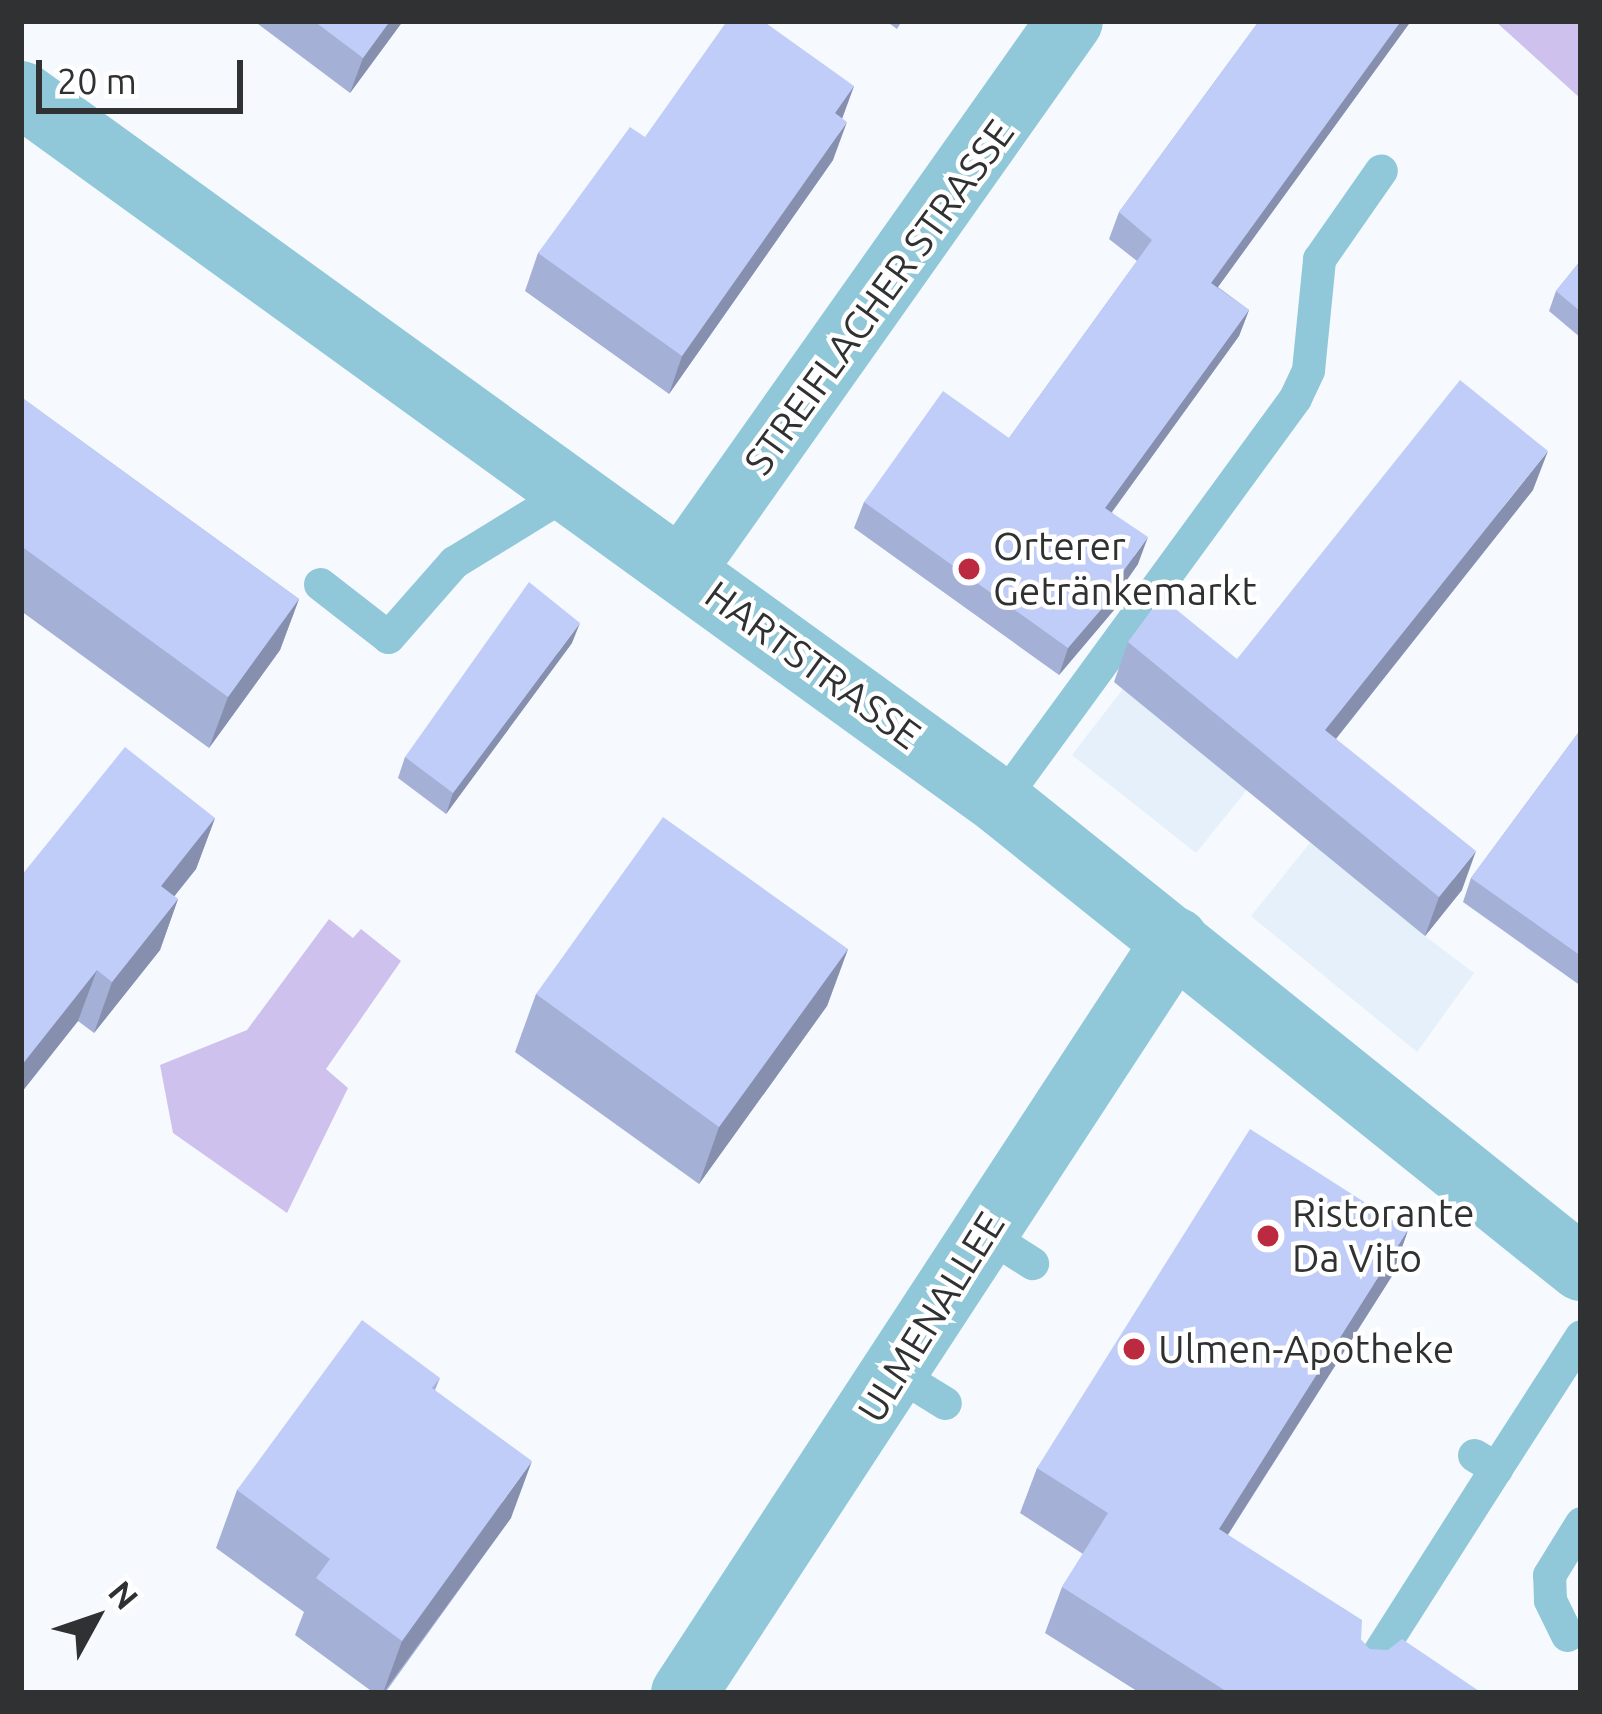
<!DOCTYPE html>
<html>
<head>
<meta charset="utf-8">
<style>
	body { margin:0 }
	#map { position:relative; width:1602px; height:1714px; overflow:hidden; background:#f6fafe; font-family:Ubuntu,sans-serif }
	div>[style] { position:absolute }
	.built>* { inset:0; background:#e5f0fb }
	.green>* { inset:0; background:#cfc1ed }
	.service>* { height:33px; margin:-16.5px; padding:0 16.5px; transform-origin:16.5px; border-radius:16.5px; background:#90c8d9 }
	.minor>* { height:66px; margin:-33px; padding:0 33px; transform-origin:33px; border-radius:33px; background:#90c8d9 }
	.wall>* { inset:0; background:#a5b0d6 }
	.shaded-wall>* { inset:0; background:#8690ae }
	.building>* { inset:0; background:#c0cdf9 }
	.dots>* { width:33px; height:33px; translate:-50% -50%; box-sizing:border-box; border:6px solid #fff; border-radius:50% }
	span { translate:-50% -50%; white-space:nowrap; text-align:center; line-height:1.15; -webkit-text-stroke:9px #fff; paint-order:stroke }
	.street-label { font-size:39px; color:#2f3133 }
	.poi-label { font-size:39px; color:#2f3133 }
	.left { translate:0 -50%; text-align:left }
	.frame { position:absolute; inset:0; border:24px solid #2f3133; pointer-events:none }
	.north { position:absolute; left:36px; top:1558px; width:120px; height:120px; -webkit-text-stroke:9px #fff; paint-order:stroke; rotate:50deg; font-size:33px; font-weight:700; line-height:48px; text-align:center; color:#2f3133 }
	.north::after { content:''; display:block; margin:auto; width:42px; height:54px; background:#2f3133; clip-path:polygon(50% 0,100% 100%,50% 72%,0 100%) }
	.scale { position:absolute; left:36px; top:60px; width:207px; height:54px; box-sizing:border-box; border:6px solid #2f3133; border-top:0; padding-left:15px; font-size:36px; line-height:42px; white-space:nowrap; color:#2f3133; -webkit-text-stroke:9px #fff; paint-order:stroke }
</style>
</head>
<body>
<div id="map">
	<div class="built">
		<div style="clip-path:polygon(1157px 645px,1283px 745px,1196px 853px,1072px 755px)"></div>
		<div style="clip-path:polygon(1346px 798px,1462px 890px,1425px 936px,1474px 973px,1417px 1052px,1251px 916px)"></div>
	</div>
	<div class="green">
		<div style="clip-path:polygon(1495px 21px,1581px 21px,1581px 99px)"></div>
		<div style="clip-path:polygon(329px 919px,353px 938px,361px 929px,401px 961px,326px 1069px,348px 1088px,287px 1213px,173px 1133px,160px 1065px,247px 1030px)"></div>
	</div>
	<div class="service">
		<div style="left:320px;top:584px;width:86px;rotate:37.9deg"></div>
		<div style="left:388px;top:637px;width:100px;rotate:-48.7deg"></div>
		<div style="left:454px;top:562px;width:137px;rotate:-31.6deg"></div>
		<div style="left:1000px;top:802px;width:500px;rotate:-53.86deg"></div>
		<div style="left:1295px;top:398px;width:31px;rotate:-65deg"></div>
		<div style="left:1308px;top:370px;width:112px;rotate:-84.3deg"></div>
		<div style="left:1319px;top:259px;width:108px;rotate:-55.1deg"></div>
		<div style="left:985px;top:1233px;width:56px;rotate:32.6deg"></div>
		<div style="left:898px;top:1374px;width:55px;rotate:31.7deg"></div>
		<div style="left:1474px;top:1455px;width:26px;rotate:31deg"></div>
		<div style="left:1496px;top:1468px;width:157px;rotate:-57.2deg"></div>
		<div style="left:1567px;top:1635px;width:39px;rotate:-116deg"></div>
		<div style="left:1550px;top:1600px;width:25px;rotate:-92deg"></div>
		<div style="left:1549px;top:1575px;width:61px;rotate:-58.4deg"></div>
		<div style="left:1363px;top:1677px;width:248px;rotate:-57.5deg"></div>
	</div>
	<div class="minor">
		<div style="left:21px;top:94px;width:1208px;rotate:35.87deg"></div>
		<div style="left:1000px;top:802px;width:745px;rotate:38.73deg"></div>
		<div style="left:682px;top:570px;width:672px;rotate:-54.75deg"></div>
		<div style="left:684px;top:1693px;width:899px;rotate:-56.84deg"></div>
	</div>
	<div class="wall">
		<div style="clip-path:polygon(254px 21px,403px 21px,350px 93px)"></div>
		<div style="clip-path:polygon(886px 21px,902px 21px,897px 29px)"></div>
		<div style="clip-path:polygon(1259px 21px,1411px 21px,1218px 287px,1249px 310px,1239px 336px,1112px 512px,1138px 564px,1124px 584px,1114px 610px,1059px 675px,854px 528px,864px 502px,1009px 438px,1137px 261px,1109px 239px,1119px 212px)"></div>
		<div style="clip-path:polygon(854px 86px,842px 119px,833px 160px,669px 394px,525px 291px,538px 253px,645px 137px)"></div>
		<div style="clip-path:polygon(1581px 260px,1581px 338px,1549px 311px,1556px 291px)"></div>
		<div style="clip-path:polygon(21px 397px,299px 599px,280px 650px,209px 748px,21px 611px)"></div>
		<div style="clip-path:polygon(1533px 490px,1336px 739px,1462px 890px,1425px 936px,1114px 682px,1128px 642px,1237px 659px)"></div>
		<div style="clip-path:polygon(572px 643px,446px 814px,398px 778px,405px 757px)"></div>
		<div style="clip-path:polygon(1581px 729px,1581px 986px,1463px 902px,1471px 878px)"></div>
		<div style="clip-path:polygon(215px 818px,196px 869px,174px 896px,178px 899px,160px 950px,94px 1033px,78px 1021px,21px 1093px,21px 876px)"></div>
		<div style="clip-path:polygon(848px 949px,827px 1006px,699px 1184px,515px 1052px,536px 994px)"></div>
		<div style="clip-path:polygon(1408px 1230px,1392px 1276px,1228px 1535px,1361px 1640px,1370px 1649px,1482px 1693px,1140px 1693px,1045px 1633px,1062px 1587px,1083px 1554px,1020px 1513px,1037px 1468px)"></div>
		<div style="clip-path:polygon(440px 1378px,435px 1390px,511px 1518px,385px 1693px,374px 1693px,295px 1635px,304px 1612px,216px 1548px,237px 1490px)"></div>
	</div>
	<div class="shaded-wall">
		<div style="clip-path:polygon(390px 21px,403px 21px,350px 93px,363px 58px)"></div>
		<div style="clip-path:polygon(1401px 21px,1411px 21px,1202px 309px,1211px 283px)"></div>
		<div style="clip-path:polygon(854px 86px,840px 124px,835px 113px)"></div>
		<div style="clip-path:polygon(847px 122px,833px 160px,669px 394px,682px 356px)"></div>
		<div style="clip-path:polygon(1249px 310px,1239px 336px,1096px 534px,1105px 508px)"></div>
		<div style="clip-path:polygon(1548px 451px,1533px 490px,1311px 770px,1325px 730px)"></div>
		<div style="clip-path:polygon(1148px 537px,1138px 564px,1124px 584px,1114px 610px,1059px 675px,1068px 648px)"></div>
		<div style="clip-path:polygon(299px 599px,280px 650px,209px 748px,228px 697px)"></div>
		<div style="clip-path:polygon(580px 623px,572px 643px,446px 814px,453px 793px)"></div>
		<div style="clip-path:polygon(215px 818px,196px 869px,142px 937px,161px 886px)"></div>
		<div style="clip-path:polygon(1476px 851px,1462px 890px,1425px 936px,1439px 897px)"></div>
		<div style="clip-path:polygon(178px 899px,160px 950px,94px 1033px,112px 982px)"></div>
		<div style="clip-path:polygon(848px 949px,827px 1006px,699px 1184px,719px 1127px)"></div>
		<div style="clip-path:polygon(97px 970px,78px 1021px,21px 1093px,21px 1066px)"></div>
		<div style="clip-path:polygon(1408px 1230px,1392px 1276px,1202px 1575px,1219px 1529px)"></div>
		<div style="clip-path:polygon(532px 1461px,511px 1518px,383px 1693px,402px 1641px)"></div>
	</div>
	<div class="building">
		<div style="clip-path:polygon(314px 21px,390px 21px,363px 58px)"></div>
		<div style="clip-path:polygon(727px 21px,763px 21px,854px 86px,835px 113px,847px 122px,682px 356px,538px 253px,630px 127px,645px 137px)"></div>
		<div style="clip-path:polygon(1259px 21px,1401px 21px,1211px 283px,1249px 310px,1105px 508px,1148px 537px,1118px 578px,1124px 583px,1068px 648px,864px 502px,943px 391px,1009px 438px,1152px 240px,1119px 212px)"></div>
		<div style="clip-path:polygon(1581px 260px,1581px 312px,1556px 291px)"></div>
		<div style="clip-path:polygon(1460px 380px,1548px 451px,1325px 730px,1476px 851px,1439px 897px,1128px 642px,1161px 597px,1237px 659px)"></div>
		<div style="clip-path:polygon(21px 397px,299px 599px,228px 697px,21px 546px)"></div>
		<div style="clip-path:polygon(529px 582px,580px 623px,453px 793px,405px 757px)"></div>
		<div style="clip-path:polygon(1581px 729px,1581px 956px,1471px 878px)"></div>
		<div style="clip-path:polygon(125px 747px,215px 818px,161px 886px,178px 899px,112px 982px,97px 970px,21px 1066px,21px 876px)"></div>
		<div style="clip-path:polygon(663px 817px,848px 949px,719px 1127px,536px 994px)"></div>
		<div style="clip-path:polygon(1250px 1129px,1408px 1230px,1219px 1529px,1362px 1620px,1361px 1640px,1370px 1649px,1388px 1650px,1402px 1639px,1482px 1693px,1229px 1693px,1062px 1587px,1108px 1513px,1037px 1468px)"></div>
		<div style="clip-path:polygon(362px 1320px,440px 1378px,432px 1388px,532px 1461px,402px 1641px,316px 1578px,330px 1559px,237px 1490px)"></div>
	</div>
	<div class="dots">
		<div style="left:969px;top:569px;background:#bb2a3e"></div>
		<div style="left:1268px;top:1236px;background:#bb2a3e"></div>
		<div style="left:1134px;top:1349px;background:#bb2a3e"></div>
	</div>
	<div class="street-label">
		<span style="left:879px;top:297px;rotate:-54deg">STREIFLACHER STRASSE</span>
		<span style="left:813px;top:665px;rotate:36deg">HARTSTRASSE</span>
		<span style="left:931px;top:1317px;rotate:-58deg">ULMENALLEE</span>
	</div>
	<div class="poi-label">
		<span class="left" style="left:993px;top:569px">Orterer<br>Getränkemarkt</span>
		<span class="left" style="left:1292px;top:1236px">Ristorante<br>Da Vito</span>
		<span class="left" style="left:1158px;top:1349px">Ulmen-Apotheke</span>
	</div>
	<div class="frame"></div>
	<div class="north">N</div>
	<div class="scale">20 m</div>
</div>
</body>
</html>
